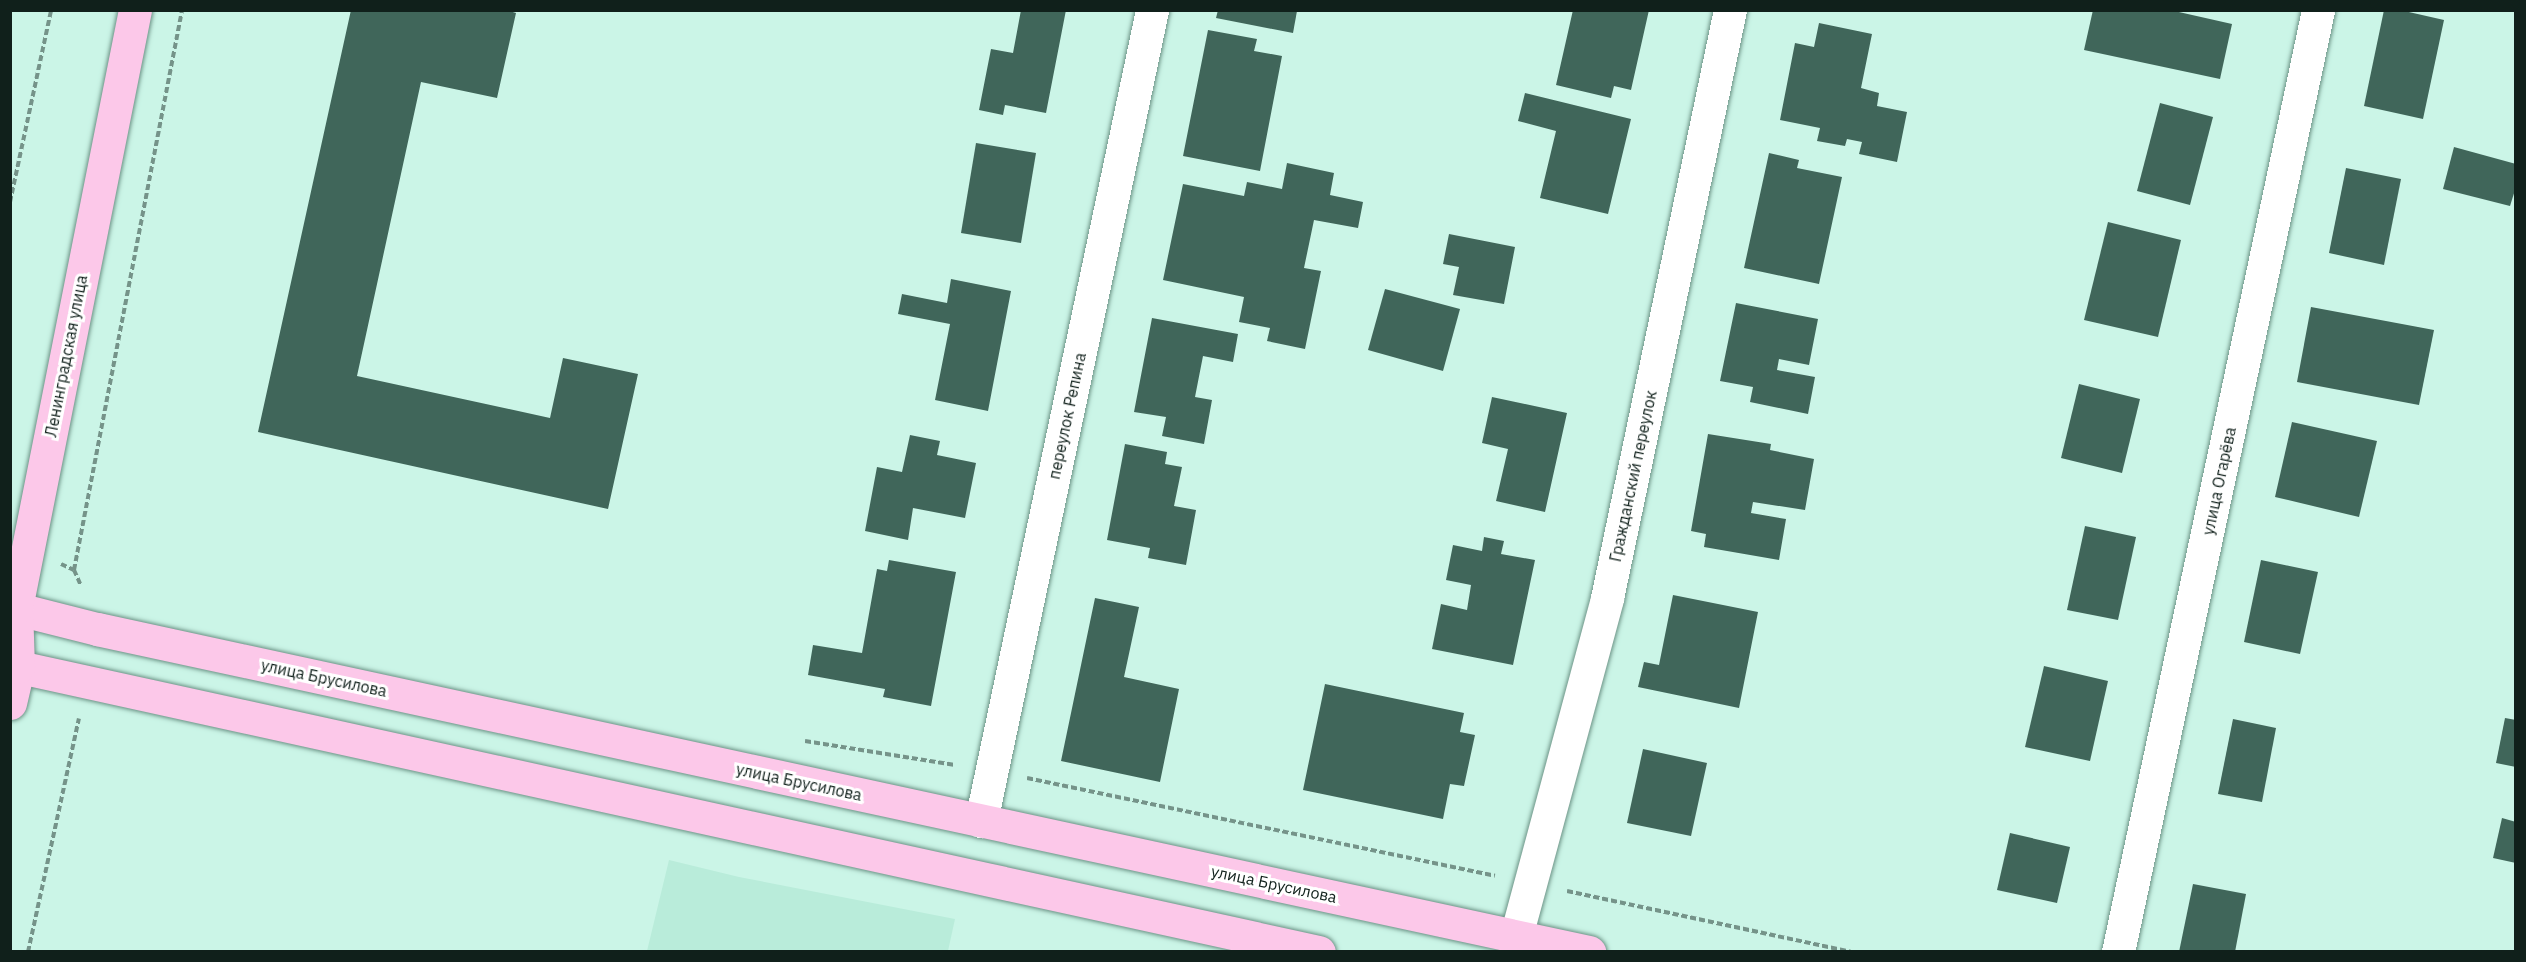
<!DOCTYPE html>
<html>
<head>
<meta charset="utf-8">
<style>
	body { margin:0 }
	#map { position:relative; width:2526px; height:962px; overflow:hidden; background:#cbf5e7; font-family:"IBM Plex Sans",sans-serif }
	div>[style] { position:absolute }
	.built>* { inset:0; background:#b9ecda }
	.building>* { inset:0; background:#40665a }
	.path>* { height:4px; margin-top:-2px; transform-origin:0; background:repeating-linear-gradient(90deg,#759389 0 6px,transparent 0 9px) }
	.roads { filter:drop-shadow(0 0 2px #6c9386) drop-shadow(0 0 2px #6c9386) }
	.minor>* { height:33px; margin:-16.5px; padding:0 16.5px; transform-origin:16.5px; border-radius:16.5px; background:#fff }
	.major>* { height:33px; margin:-16.5px; padding:0 16.5px; transform-origin:16.5px; border-radius:16.5px; background:#fcc8e9 }
	span { translate:-50% -50%; white-space:nowrap; text-align:center; line-height:1.15; -webkit-text-stroke:6px #fff; paint-order:stroke }
	.street-label { font-size:16px; color:#10201b }
	.frame { position:absolute; inset:0; border:12px solid #10201b; pointer-events:none }
</style>
</head>
<body>
<div id="map">
	<div class="built">
		<div style="clip-path:polygon(669px 860px,739px 877px,955px 919px,948px 951px,647px 951px)"></div>
	</div>
	<div class="building">
		<div style="clip-path:polygon(351px 10px,506px 10px,516px 13px,497px 98px,421px 82px,357px 376px,550px 418px,563px 358px,638px 374px,608px 509px,258px 432px)"></div>
		<div style="clip-path:polygon(1021px 10px,1066px 10px,1046px 113px,1005px 105px,1003px 115px,979px 110px,991px 49px,1013px 53px)"></div>
		<div style="clip-path:polygon(1218px 10px,1294px 10px,1297px 11px,1293px 33px,1216px 18px)"></div>
		<div style="clip-path:polygon(1573px 10px,1649px 10px,1631px 90px,1614px 86px,1611px 98px,1556px 85px)"></div>
		<div style="clip-path:polygon(2093px 10px,2170px 10px,2232px 24px,2220px 79px,2084px 50px)"></div>
		<div style="clip-path:polygon(2384px 10px,2400px 10px,2444px 20px,2423px 119px,2364px 106px)"></div>
		<div style="clip-path:polygon(1819px 23px,1872px 34px,1861px 88px,1879px 93px,1877px 106px,1907px 112px,1897px 162px,1859px 154px,1862px 142px,1847px 139px,1845px 146px,1817px 141px,1820px 128px,1780px 120px,1795px 43px,1814px 47px)"></div>
		<div style="clip-path:polygon(1208px 30px,1257px 39px,1254px 51px,1282px 56px,1260px 171px,1183px 156px)"></div>
		<div style="clip-path:polygon(1525px 93px,1631px 119px,1608px 214px,1540px 198px,1556px 131px,1518px 121px)"></div>
		<div style="clip-path:polygon(2160px 103px,2213px 117px,2190px 205px,2137px 191px)"></div>
		<div style="clip-path:polygon(976px 143px,1036px 153px,1021px 243px,961px 233px)"></div>
		<div style="clip-path:polygon(2454px 147px,2516px 164px,2516px 187px,2510px 206px,2443px 189px)"></div>
		<div style="clip-path:polygon(1769px 153px,1799px 160px,1797px 168px,1842px 177px,1819px 284px,1744px 268px)"></div>
		<div style="clip-path:polygon(1287px 163px,1334px 173px,1330px 195px,1363px 202px,1358px 228px,1314px 220px,1304px 268px,1321px 271px,1305px 349px,1267px 341px,1270px 328px,1239px 322px,1244px 297px,1163px 280px,1183px 184px,1244px 196px,1247px 182px,1282px 189px)"></div>
		<div style="clip-path:polygon(2346px 168px,2401px 179px,2384px 265px,2329px 253px)"></div>
		<div style="clip-path:polygon(2108px 222px,2181px 240px,2158px 337px,2084px 320px)"></div>
		<div style="clip-path:polygon(1449px 234px,1515px 247px,1504px 304px,1453px 295px,1459px 267px,1443px 264px)"></div>
		<div style="clip-path:polygon(951px 279px,1011px 291px,988px 411px,935px 400px,950px 324px,898px 314px,902px 294px,947px 303px)"></div>
		<div style="clip-path:polygon(1385px 289px,1460px 309px,1443px 371px,1368px 350px)"></div>
		<div style="clip-path:polygon(1736px 303px,1818px 319px,1809px 365px,1779px 359px,1777px 370px,1815px 377px,1808px 414px,1750px 402px,1753px 387px,1720px 381px)"></div>
		<div style="clip-path:polygon(2311px 307px,2434px 330px,2419px 405px,2297px 382px)"></div>
		<div style="clip-path:polygon(1152px 318px,1238px 334px,1233px 362px,1203px 356px,1195px 397px,1212px 400px,1204px 444px,1162px 436px,1166px 417px,1134px 412px)"></div>
		<div style="clip-path:polygon(2079px 384px,2140px 399px,2122px 473px,2061px 458px)"></div>
		<div style="clip-path:polygon(1492px 397px,1567px 413px,1545px 512px,1496px 501px,1508px 449px,1482px 443px)"></div>
		<div style="clip-path:polygon(2292px 422px,2377px 441px,2359px 517px,2275px 497px)"></div>
		<div style="clip-path:polygon(1708px 434px,1771px 444px,1770px 450px,1814px 459px,1805px 510px,1753px 502px,1751px 513px,1786px 519px,1779px 560px,1704px 547px,1706px 534px,1691px 531px)"></div>
		<div style="clip-path:polygon(910px 435px,940px 441px,937px 455px,976px 463px,965px 518px,913px 508px,908px 540px,865px 531px,877px 467px,902px 472px)"></div>
		<div style="clip-path:polygon(1125px 444px,1167px 452px,1165px 464px,1182px 467px,1174px 506px,1196px 510px,1186px 565px,1148px 558px,1150px 548px,1107px 540px)"></div>
		<div style="clip-path:polygon(2085px 526px,2136px 537px,2118px 620px,2067px 610px)"></div>
		<div style="clip-path:polygon(1484px 537px,1504px 541px,1501px 554px,1535px 560px,1513px 665px,1432px 649px,1441px 604px,1467px 610px,1471px 585px,1446px 580px,1453px 545px,1482px 551px)"></div>
		<div style="clip-path:polygon(889px 560px,956px 572px,931px 706px,883px 697px,885px 689px,808px 675px,813px 645px,862px 653px,877px 569px,887px 571px)"></div>
		<div style="clip-path:polygon(2261px 560px,2318px 572px,2300px 654px,2244px 642px)"></div>
		<div style="clip-path:polygon(1673px 595px,1758px 612px,1739px 708px,1638px 687px,1644px 662px,1659px 665px)"></div>
		<div style="clip-path:polygon(1095px 598px,1139px 607px,1124px 677px,1179px 689px,1160px 782px,1061px 761px)"></div>
		<div style="clip-path:polygon(2044px 666px,2108px 681px,2090px 761px,2025px 747px)"></div>
		<div style="clip-path:polygon(1325px 684px,1464px 713px,1460px 732px,1475px 735px,1464px 786px,1450px 784px,1443px 819px,1303px 790px)"></div>
		<div style="clip-path:polygon(2505px 718px,2516px 720px,2516px 767px,2496px 763px)"></div>
		<div style="clip-path:polygon(2233px 719px,2276px 728px,2262px 802px,2218px 794px)"></div>
		<div style="clip-path:polygon(1643px 749px,1707px 763px,1691px 836px,1627px 823px)"></div>
		<div style="clip-path:polygon(2502px 818px,2516px 822px,2516px 863px,2493px 858px)"></div>
		<div style="clip-path:polygon(2010px 833px,2070px 847px,2057px 903px,1997px 890px)"></div>
		<div style="clip-path:polygon(2193px 884px,2246px 894px,2235px 952px,2179px 952px)"></div>
	</div>
	<div class="path">
		<div style="left:10px;top:202px;width:196px;rotate:-77.9deg"></div>
		<div style="left:61px;top:564px;width:14px;rotate:25deg"></div>
		<div style="left:74px;top:570px;width:17px;rotate:66deg"></div>
		<div style="left:74px;top:570px;width:570px;rotate:-79.08deg"></div>
		<div style="left:805px;top:741px;width:152px;rotate:9.1deg"></div>
		<div style="left:1027px;top:778px;width:478px;rotate:11.8deg"></div>
		<div style="left:1567px;top:891px;width:290px;rotate:12.1deg"></div>
		<div style="left:28px;top:952px;width:239px;rotate:-77.7deg"></div>
	</div>
	<div class="roads">
		<div class="minor">
			<div style="left:981px;top:821px;width:829px;rotate:-78.09deg"></div>
			<div style="left:1516px;top:936px;width:350px;rotate:-74.9deg"></div>
			<div style="left:1607px;top:598px;width:601px;rotate:-78.19deg"></div>
			<div style="left:2118px;top:952px;width:963px;rotate:-78.01deg"></div>
		</div>
		<div class="major">
			<div style="left:10px;top:607px;width:90px;rotate:14.2deg"></div>
			<div style="left:97px;top:629px;width:1527px;rotate:12.22deg"></div>
			<div style="left:10px;top:665px;width:1340px;rotate:12.37deg"></div>
			<div style="left:10px;top:703px;width:37px;rotate:-77deg"></div>
			<div style="left:18px;top:667px;width:59px;rotate:-91.9deg"></div>
			<div style="left:16px;top:608px;width:610px;rotate:-78.75deg"></div>
		</div>
	</div>
	<div class="street-label">
		<span style="left:66px;top:356px;rotate:-79deg">Ленинградская улица</span>
		<span style="left:1067px;top:416px;rotate:-78deg">переулок Репина</span>
		<span style="left:1633px;top:476px;rotate:-78deg">Гражданский переулок</span>
		<span style="left:2219px;top:481px;rotate:-78deg">улица Огарёва</span>
		<span style="left:324px;top:678px;rotate:12deg">улица Брусилова</span>
		<span style="left:799px;top:782px;rotate:12deg">улица Брусилова</span>
		<span style="left:1274px;top:884px;rotate:12deg">улица Брусилова</span>
	</div>
	<div class="frame"></div>
</div>
</body>
</html>
